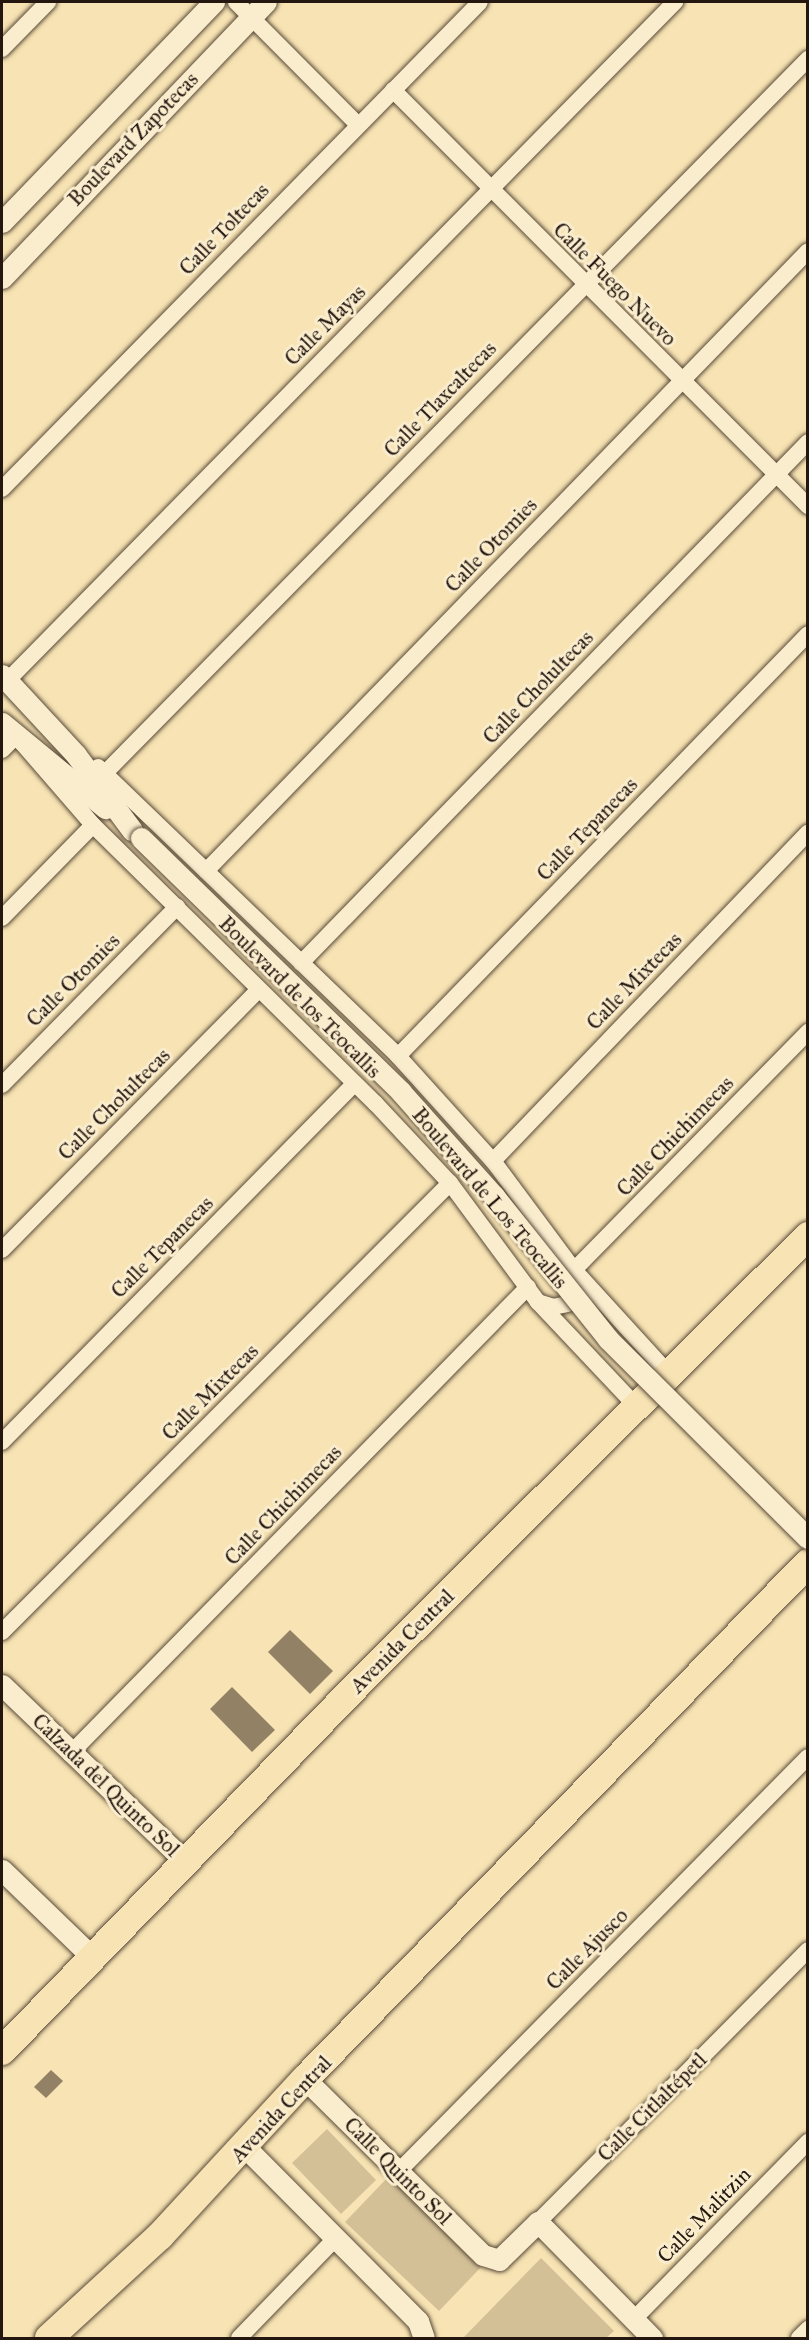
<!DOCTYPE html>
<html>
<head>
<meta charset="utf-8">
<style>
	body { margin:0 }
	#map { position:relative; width:809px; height:2340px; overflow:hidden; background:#f7e3b3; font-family:"IM FELL Great Primer",serif }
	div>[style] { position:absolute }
	.green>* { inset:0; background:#d3c097 }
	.building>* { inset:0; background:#928165 }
	.roads { filter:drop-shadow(0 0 2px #594a39) drop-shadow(0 0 2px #594a39) }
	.minor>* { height:16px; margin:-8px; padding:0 8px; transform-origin:8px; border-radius:8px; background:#faedce }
	.tertiary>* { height:21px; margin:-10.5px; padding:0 10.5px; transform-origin:10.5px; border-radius:10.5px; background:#faedce }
	.trunk>* { height:28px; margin:-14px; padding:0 14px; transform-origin:14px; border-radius:14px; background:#f7e3b3 }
	.bridges { filter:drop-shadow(0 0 2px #594a39) drop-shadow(0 0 2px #594a39) }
	.tertiary-bridge>* { height:21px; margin:-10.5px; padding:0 10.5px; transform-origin:10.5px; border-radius:10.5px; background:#faedce }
	span { translate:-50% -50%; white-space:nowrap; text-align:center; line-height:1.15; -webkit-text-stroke:6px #faedce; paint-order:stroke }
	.street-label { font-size:21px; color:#241710 }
	.frame { position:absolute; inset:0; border:3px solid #241710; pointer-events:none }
</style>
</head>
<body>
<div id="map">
	<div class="green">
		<div style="clip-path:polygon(327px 2129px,376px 2180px,341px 2214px,292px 2163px)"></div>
		<div style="clip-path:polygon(390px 2175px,484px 2264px,439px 2311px,345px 2222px)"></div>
		<div style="clip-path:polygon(541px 2258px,614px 2331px,606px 2338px,463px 2338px)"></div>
	</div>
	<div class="building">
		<div style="clip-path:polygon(290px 1630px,333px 1671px,310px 1694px,268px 1652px)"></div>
		<div style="clip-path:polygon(232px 1687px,275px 1730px,252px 1752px,210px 1709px)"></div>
		<div style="clip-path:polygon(51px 2070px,63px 2081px,46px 2098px,34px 2087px)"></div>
	</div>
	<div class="roads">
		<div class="minor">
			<div style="left:236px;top:2px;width:173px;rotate:45.2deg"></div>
			<div style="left:2px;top:49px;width:66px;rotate:-45.6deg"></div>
			<div style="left:393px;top:90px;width:588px;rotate:45.07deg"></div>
			<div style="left:2px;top:489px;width:682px;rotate:-45.53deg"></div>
			<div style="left:7px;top:681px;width:953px;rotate:-45.47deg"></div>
			<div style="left:2px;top:750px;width:20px;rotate:-45deg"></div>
			<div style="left:16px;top:736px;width:118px;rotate:49.1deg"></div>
			<div style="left:93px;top:825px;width:397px;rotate:44.6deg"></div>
			<div style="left:376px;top:1104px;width:108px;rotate:46.9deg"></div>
			<div style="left:450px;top:1183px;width:148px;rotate:53.5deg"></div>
			<div style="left:538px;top:1302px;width:146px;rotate:46.7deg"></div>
			<div style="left:98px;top:767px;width:417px;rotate:43.9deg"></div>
			<div style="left:398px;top:1056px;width:142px;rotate:47.9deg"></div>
			<div style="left:493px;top:1161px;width:136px;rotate:53.4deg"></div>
			<div style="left:574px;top:1270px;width:142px;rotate:47.6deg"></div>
			<div style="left:106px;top:772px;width:1001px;rotate:-45.45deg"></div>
			<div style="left:206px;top:871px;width:864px;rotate:-45.84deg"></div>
			<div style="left:2px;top:918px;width:130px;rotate:-45.6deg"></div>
			<div style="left:301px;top:963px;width:727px;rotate:-45.78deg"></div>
			<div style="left:398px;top:1056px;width:588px;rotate:-45.83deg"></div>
			<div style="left:2px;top:1085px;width:250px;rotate:-45.5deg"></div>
			<div style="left:493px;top:1161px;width:455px;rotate:-46.2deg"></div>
			<div style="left:2px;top:1250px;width:366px;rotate:-45.4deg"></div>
			<div style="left:574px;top:1270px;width:334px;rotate:-45.5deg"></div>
			<div style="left:538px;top:1302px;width:16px;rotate:18deg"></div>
			<div style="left:553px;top:1307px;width:14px;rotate:-12deg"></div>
			<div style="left:567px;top:1304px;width:20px;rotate:-53deg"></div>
			<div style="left:2px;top:1442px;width:503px;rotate:-45.48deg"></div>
			<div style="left:2px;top:1632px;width:634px;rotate:-45.06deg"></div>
			<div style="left:70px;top:1754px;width:654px;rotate:-45.56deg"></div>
			<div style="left:398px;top:2172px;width:583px;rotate:-45.35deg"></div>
			<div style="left:538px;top:2222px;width:383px;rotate:-45.2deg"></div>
			<div style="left:633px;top:2320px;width:250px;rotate:-45.5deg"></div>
			<div style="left:239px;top:2338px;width:138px;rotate:-45.9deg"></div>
			<div style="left:799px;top:2338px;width:13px;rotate:-45deg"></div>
		</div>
		<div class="tertiary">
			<div style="left:2px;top:222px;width:306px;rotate:-46.1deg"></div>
			<div style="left:2px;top:278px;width:382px;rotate:-46.3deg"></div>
			<div style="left:2px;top:675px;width:109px;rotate:47.2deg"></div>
			<div style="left:76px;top:755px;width:94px;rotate:53.3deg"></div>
			<div style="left:2px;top:723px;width:134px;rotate:39.5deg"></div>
			<div style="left:2px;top:1685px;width:252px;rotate:43.9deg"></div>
			<div style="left:2px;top:1870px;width:124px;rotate:44deg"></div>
			<div style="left:305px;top:2079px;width:250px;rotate:44.7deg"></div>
			<div style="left:483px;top:2255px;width:17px;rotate:17deg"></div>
			<div style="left:499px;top:2260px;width:54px;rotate:-44.3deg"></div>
			<div style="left:538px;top:2222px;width:163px;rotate:45.5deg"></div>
			<div style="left:246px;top:2148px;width:244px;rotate:45.2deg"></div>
			<div style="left:418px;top:2321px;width:18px;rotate:71deg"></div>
		</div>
		<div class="trunk">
			<div style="left:2px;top:2051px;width:518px;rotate:-45.86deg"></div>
			<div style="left:363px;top:1679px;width:628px;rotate:-44.87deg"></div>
			<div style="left:49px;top:2338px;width:151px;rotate:-42.6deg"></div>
			<div style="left:160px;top:2236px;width:214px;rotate:-47.3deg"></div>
			<div style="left:305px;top:2079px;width:721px;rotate:-45.73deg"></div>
		</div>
	</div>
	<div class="bridges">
		<div class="tertiary-bridge">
			<div style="left:141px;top:838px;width:363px;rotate:44.3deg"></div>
			<div style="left:401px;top:1092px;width:140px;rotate:48.2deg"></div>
			<div style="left:494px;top:1196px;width:183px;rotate:51.4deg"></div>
			<div style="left:608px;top:1339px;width:282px;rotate:44.9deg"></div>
		</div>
	</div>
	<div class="street-label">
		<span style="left:133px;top:139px;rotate:-46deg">Boulevard Zapotecas</span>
		<span style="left:224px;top:229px;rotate:-46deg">Calle Toltecas</span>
		<span style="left:615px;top:284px;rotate:45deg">Calle Fuego Nuevo</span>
		<span style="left:325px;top:325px;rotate:-45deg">Calle Mayas</span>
		<span style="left:440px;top:399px;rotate:-46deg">Calle Tlaxcaltecas</span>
		<span style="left:491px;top:545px;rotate:-46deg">Calle Otomies</span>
		<span style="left:538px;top:687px;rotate:-46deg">Calle Cholultecas</span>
		<span style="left:587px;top:829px;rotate:-46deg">Calle Tepanecas</span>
		<span style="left:73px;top:980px;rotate:-45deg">Calle Otomies</span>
		<span style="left:634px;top:981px;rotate:-46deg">Calle Mixtecas</span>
		<span style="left:300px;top:997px;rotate:45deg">Boulevard de los Teocallis</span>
		<span style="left:114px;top:1104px;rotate:-45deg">Calle Cholultecas</span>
		<span style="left:675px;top:1136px;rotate:-46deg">Calle Chichimecas</span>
		<span style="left:490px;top:1198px;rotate:50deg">Boulevard de Los Teocallis</span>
		<span style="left:162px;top:1247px;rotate:-45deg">Calle Tepanecas</span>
		<span style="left:210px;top:1392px;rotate:-45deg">Calle Mixtecas</span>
		<span style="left:283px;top:1505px;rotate:-46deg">Calle Chichimecas</span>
		<span style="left:402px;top:1641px;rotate:-45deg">Avenida Central</span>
		<span style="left:106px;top:1785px;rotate:44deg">Calzada del Quinto Sol</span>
		<span style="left:587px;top:1949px;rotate:-45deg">Calle Ajusco</span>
		<span style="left:652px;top:2107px;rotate:-45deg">Calle Citlaltépetl</span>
		<span style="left:281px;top:2109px;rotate:-47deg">Avenida Central</span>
		<span style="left:398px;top:2171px;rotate:45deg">Calle Quinto Sol</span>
		<span style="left:704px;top:2215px;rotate:-46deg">Calle Malitzin</span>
	</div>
	<div class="frame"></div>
</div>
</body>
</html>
